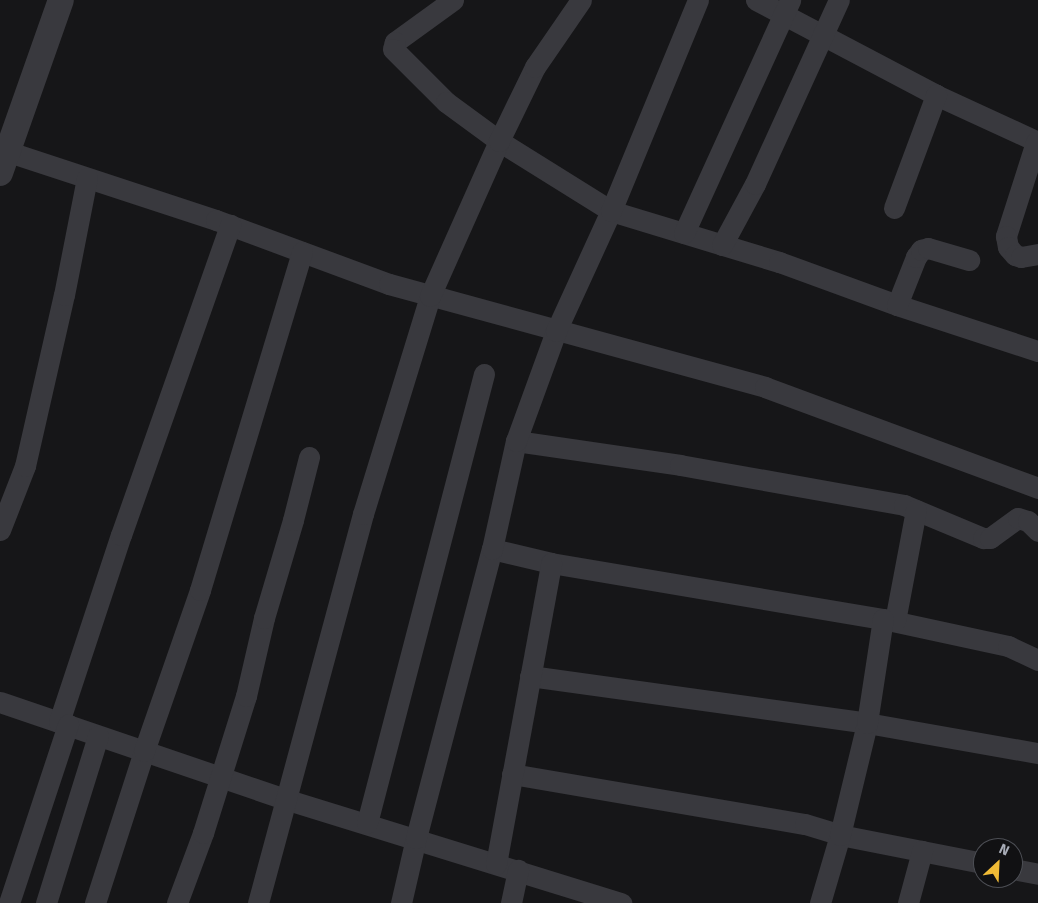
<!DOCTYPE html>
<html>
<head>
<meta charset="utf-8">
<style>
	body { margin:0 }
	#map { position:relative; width:1038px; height:903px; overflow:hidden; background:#161618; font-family:"Fira Sans",sans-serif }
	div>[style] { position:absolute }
	.minor>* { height:21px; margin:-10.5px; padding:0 10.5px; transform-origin:10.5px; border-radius:10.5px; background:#39393e }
	.tertiary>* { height:26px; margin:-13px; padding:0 13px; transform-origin:13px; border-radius:13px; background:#39393e }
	span { translate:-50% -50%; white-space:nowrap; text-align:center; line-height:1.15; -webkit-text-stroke:4.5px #111113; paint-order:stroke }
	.north { position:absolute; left:973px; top:838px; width:50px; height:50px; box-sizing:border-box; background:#111113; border:1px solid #4d4f55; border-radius:50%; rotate:25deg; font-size:14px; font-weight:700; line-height:20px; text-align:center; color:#a8acb7 }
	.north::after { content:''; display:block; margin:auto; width:18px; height:22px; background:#f0bb36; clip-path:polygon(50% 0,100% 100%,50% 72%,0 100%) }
</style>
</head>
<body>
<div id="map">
	<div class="minor">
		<div style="left:453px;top:0;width:72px;rotate:144.1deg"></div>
		<div style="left:395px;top:42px;width:7px;rotate:106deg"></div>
		<div style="left:393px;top:49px;width:75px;rotate:45deg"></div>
		<div style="left:446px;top:102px;width:66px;rotate:36.3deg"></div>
		<div style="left:499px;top:141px;width:132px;rotate:32deg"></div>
		<div style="left:611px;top:211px;width:176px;rotate:16.9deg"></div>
		<div style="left:779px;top:262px;width:126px;rotate:20deg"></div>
		<div style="left:897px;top:305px;width:148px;rotate:18.1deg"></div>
		<div style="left:756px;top:0;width:204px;rotate:27.8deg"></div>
		<div style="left:936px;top:95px;width:112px;rotate:24.7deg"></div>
		<div style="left:1036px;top:142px;width:99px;rotate:107.7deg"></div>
		<div style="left:1006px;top:236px;width:11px;rotate:80deg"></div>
		<div style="left:1008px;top:247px;width:11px;rotate:49deg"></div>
		<div style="left:1015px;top:255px;width:6px;rotate:18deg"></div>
		<div style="left:1021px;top:257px;width:17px;rotate:-10deg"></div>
		<div style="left:0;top:149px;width:227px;rotate:18.2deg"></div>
		<div style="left:216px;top:220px;width:184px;rotate:20.3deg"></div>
		<div style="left:389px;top:284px;width:390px;rotate:15.3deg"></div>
		<div style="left:765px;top:387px;width:291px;rotate:20.3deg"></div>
		<div style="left:894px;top:208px;width:121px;rotate:-69.6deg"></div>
		<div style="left:684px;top:233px;width:256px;rotate:-65.5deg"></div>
		<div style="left:722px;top:245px;width:69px;rotate:-61.6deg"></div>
		<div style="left:755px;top:184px;width:202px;rotate:-65.5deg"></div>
		<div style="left:897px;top:305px;width:52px;rotate:-68.4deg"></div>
		<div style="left:916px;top:257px;width:9px;rotate:-54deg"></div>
		<div style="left:921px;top:250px;width:7px;rotate:-16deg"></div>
		<div style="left:928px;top:248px;width:43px;rotate:16.3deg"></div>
		<div style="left:516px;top:441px;width:166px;rotate:8.3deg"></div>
		<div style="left:680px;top:465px;width:228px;rotate:10.1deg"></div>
		<div style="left:904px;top:505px;width:86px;rotate:22.7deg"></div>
		<div style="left:983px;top:538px;width:7px"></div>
		<div style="left:990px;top:538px;width:34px;rotate:-36deg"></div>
		<div style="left:1018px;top:518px;width:10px;rotate:17deg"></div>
		<div style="left:1028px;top:521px;width:14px;rotate:45deg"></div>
		<div style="left:0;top:530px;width:69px;rotate:-68.7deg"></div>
		<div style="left:25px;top:466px;width:175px;rotate:-77.2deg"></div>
		<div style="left:64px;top:295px;width:119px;rotate:-78.9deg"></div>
		<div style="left:492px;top:549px;width:61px;rotate:13.3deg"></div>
		<div style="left:551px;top:563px;width:337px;rotate:9.6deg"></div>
		<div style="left:883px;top:619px;width:128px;rotate:12.2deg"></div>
		<div style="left:1008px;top:646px;width:33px;rotate:25deg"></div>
		<div style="left:895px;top:621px;width:113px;rotate:-79.3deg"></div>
		<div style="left:530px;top:676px;width:340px;rotate:7.9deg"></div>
		<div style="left:867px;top:723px;width:174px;rotate:10deg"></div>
		<div style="left:0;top:702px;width:304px;rotate:18.8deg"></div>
		<div style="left:288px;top:800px;width:349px;rotate:17.2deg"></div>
		<div style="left:59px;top:722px;width:197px;rotate:-71.7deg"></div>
		<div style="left:121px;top:535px;width:329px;rotate:-70.6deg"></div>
		<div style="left:512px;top:774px;width:297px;rotate:9.7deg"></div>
		<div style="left:805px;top:824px;width:37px;rotate:17deg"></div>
		<div style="left:840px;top:835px;width:146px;rotate:11.1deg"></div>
		<div style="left:367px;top:823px;width:464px;rotate:-75.4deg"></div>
		<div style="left:496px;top:864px;width:306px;rotate:-79.6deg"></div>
		<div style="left:1013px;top:869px;width:25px;rotate:11deg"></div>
		<div style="left:9px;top:903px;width:188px;rotate:-71.7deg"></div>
		<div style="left:46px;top:903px;width:175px;rotate:-72.7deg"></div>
		<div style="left:95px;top:903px;width:160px;rotate:-72.1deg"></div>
		<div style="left:144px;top:751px;width:170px;rotate:-70.8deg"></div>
		<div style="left:200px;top:590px;width:353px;rotate:-73.2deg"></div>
		<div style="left:177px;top:903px;width:75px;rotate:-69.6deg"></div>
		<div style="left:203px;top:833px;width:144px;rotate:-72.6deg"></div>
		<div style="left:246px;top:696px;width:80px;rotate:-77deg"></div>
		<div style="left:264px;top:618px;width:102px;rotate:-73.5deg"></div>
		<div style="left:293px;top:520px;width:65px;rotate:-75.7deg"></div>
		<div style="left:258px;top:903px;width:403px;rotate:-74.9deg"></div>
		<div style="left:363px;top:514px;width:228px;rotate:-72.9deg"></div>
		<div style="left:430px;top:296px;width:170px;rotate:-66deg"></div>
		<div style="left:499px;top:141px;width:82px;rotate:-64.1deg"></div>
		<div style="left:535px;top:67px;width:81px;rotate:-55.5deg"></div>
		<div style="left:401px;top:903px;width:67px;rotate:-77deg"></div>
		<div style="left:416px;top:838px;width:299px;rotate:-75.3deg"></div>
		<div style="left:492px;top:549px;width:111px;rotate:-77.5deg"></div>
		<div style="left:516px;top:441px;width:117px;rotate:-70deg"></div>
		<div style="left:556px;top:331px;width:132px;rotate:-65.4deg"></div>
		<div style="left:611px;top:211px;width:228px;rotate:-67.6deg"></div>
		<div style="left:511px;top:903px;width:34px;rotate:-78deg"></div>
		<div style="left:820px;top:903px;width:71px;rotate:-73.6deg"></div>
		<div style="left:840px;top:835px;width:115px;rotate:-76.4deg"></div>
		<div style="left:867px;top:723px;width:105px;rotate:-81.3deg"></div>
		<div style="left:908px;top:903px;width:54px;rotate:-74.9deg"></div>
	</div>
	<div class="tertiary">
		<div style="left:0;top:173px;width:183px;rotate:-70.6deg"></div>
	</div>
	<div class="north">N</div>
</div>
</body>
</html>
